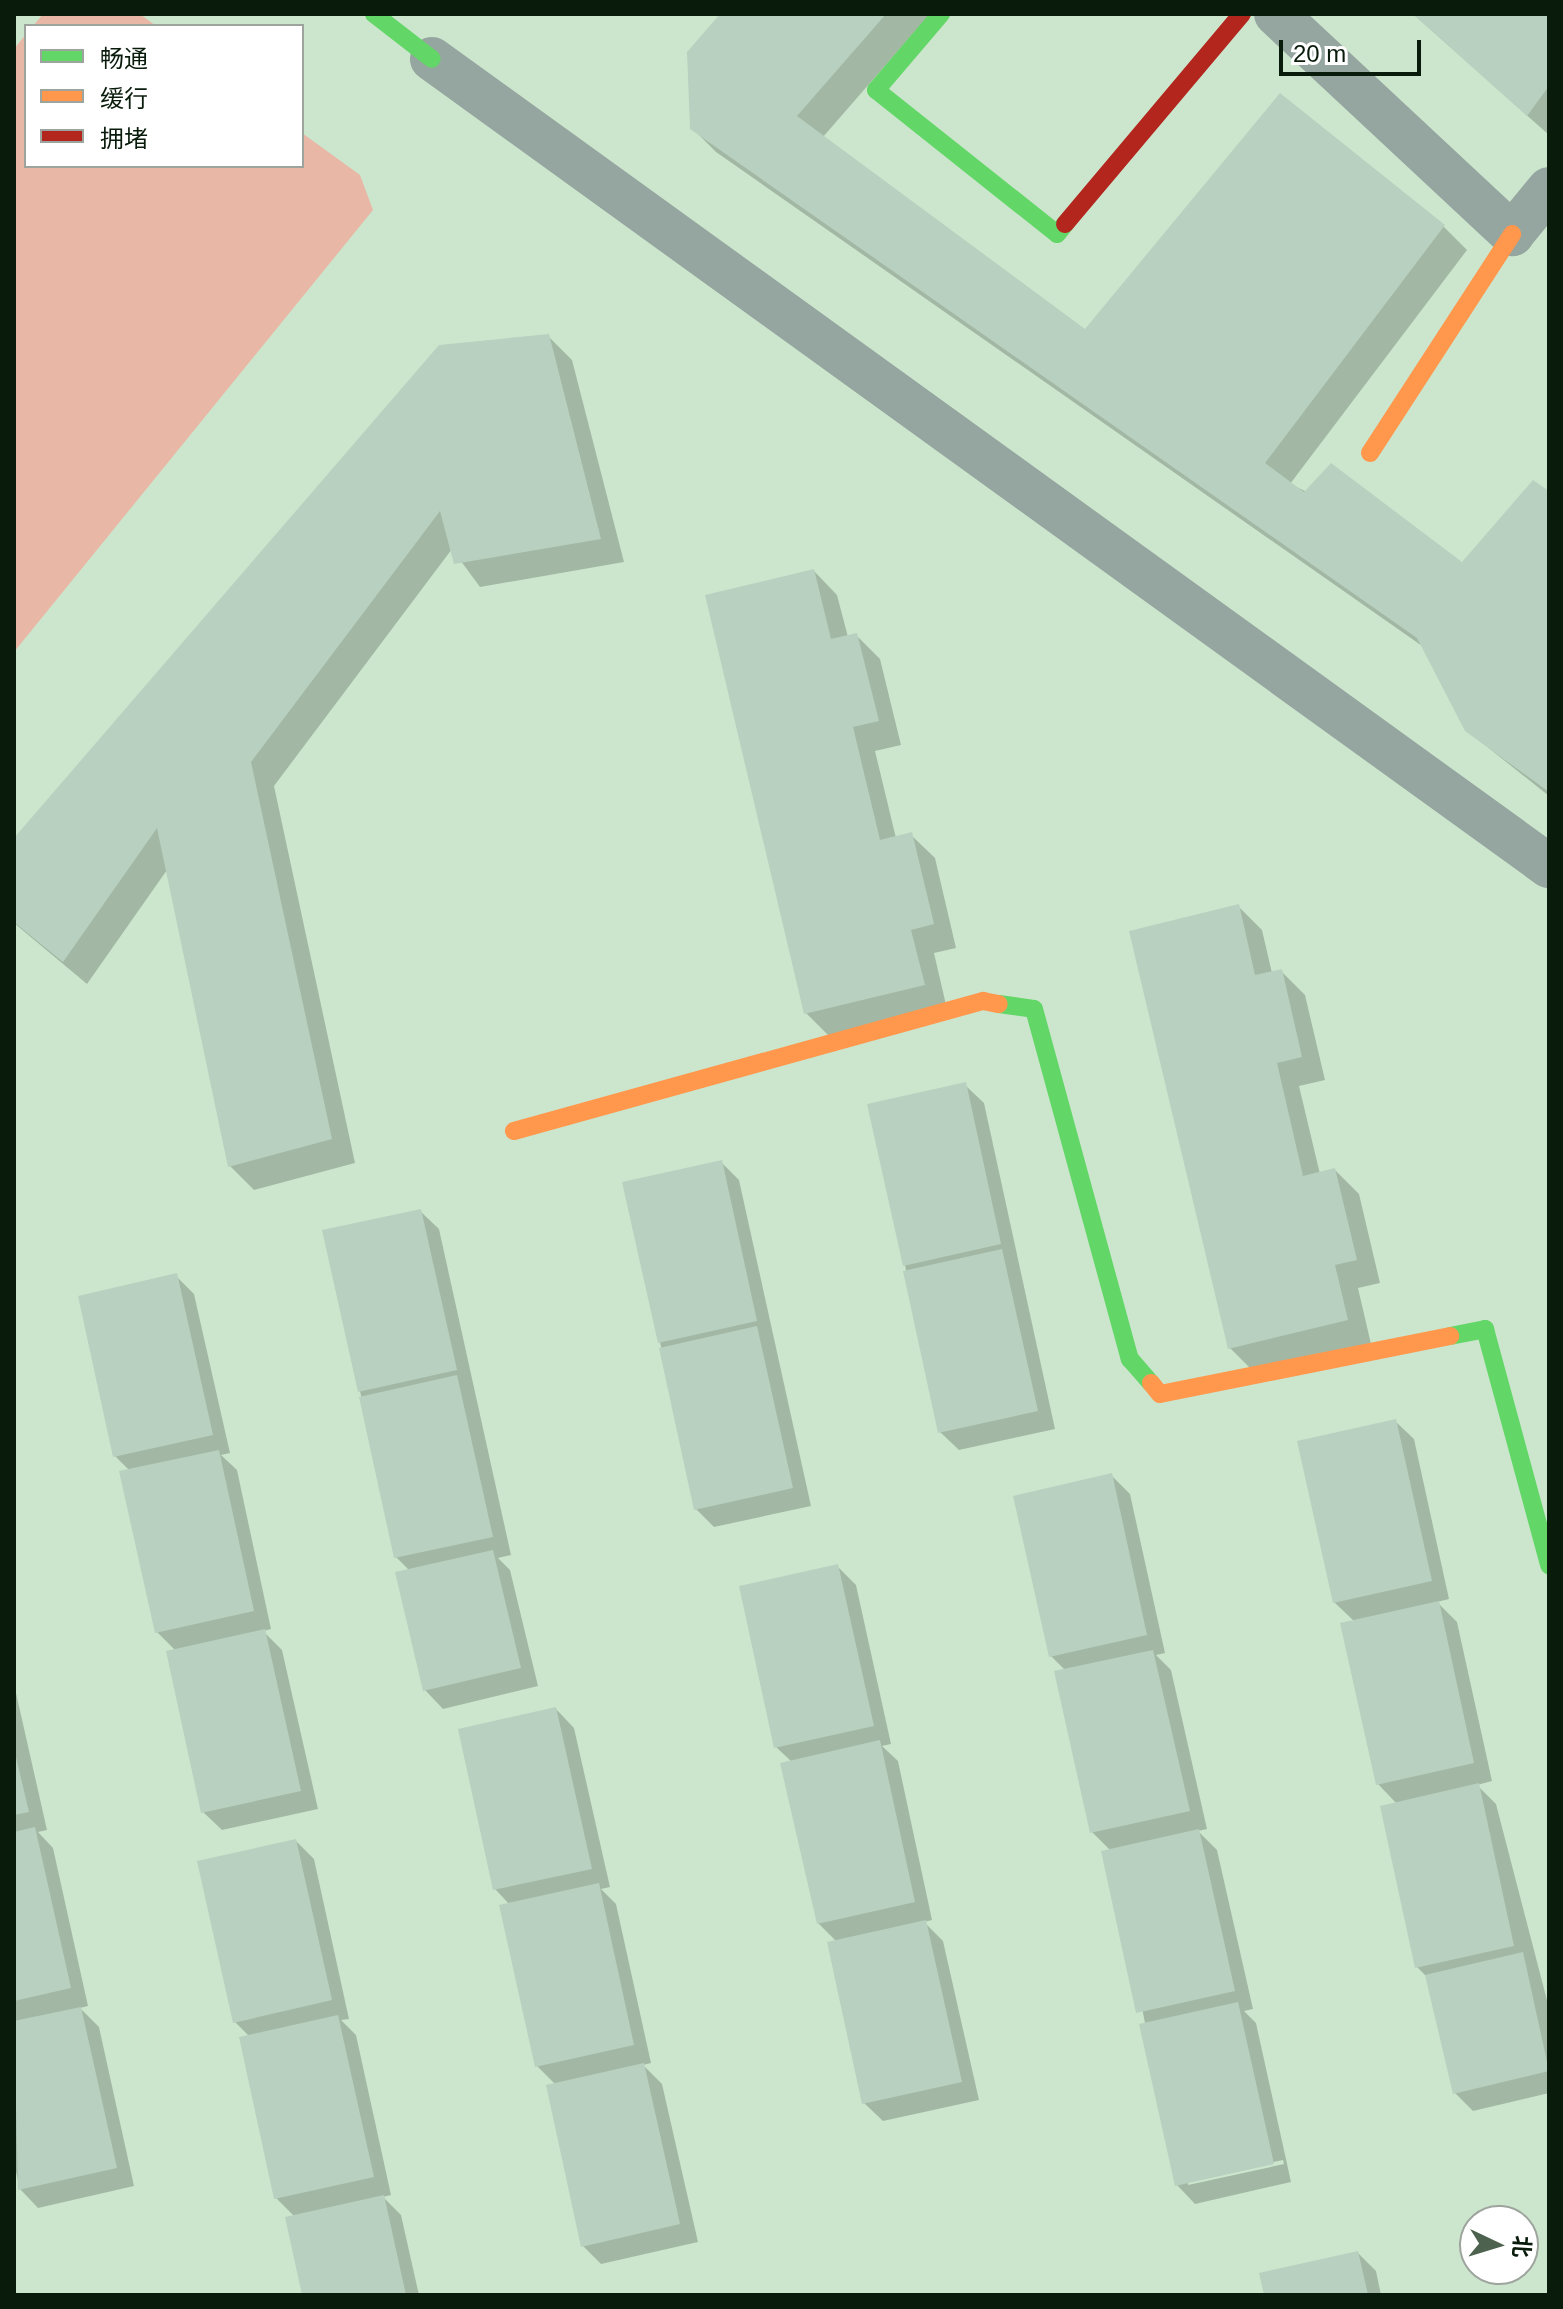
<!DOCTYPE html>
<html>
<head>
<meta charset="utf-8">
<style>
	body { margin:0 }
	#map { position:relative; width:1563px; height:2309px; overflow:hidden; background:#cce6cd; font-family:Arial,"Noto Sans SC",sans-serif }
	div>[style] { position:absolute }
	.green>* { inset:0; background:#e8b7a6 }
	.shadow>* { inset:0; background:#0003 }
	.building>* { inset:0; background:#b8d0c0 }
	.street>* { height:44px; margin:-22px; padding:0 22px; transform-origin:22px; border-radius:22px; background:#95a59f }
	.fast>* { height:18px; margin:-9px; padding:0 9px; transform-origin:9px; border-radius:9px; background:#63d668 }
	.slow>* { height:18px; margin:-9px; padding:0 9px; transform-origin:9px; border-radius:9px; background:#ff974d }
	.jam>* { height:18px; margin:-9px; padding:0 9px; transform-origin:9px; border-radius:9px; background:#b3261e }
	span { translate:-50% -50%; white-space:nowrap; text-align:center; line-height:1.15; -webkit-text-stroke:6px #fff; paint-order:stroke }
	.frame { position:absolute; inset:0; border:16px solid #091b0b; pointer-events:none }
	.legend { position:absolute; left:24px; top:24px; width:280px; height:144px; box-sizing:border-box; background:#fff; border:2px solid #9da49d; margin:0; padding:10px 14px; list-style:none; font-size:24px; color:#091b0b }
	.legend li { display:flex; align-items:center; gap:16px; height:40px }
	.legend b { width:40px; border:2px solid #9da49d }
	.north { position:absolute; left:1459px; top:2205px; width:80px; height:80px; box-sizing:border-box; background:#fff; border:2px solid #9da49d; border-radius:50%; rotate:94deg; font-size:22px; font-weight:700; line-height:32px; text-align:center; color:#091b0b }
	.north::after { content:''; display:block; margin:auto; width:28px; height:36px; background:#4d624f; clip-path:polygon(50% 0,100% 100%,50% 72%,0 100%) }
	.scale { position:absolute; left:1279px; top:40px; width:142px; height:36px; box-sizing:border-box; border:4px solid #091b0b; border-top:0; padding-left:10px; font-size:24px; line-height:28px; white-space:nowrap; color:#091b0b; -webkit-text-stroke:6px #fff; paint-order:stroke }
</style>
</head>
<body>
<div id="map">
	<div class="green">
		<div style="clip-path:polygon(43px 14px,140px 14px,156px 26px,33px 26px)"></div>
		<div style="clip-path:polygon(26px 34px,26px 166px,302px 166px,302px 133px,360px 175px,373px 210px,14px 652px,14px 49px)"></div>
	</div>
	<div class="shadow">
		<div style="clip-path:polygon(723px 14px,930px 14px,823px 137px,1085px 332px,1443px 226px,1467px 250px,1290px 484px,1462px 565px,1549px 493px,1549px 796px,1466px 730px,1425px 648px,716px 152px,692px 128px)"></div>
		<div style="clip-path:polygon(1413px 14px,1549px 14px,1549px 135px)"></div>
		<div style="clip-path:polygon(548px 336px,572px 360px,624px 562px,480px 587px,452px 549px,274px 786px,355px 1163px,254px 1190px,230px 1166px,167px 870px,87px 984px,14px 923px,14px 841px)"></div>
		<div style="clip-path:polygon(814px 571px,837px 595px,848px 637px,856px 635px,880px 659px,901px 745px,875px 751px,896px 838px,911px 835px,935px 858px,956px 948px,934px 953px,947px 1009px,830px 1037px,806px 1013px)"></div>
		<div style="clip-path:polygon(1238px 906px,1262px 930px,1272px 973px,1281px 971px,1305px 995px,1325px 1080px,1299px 1086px,1320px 1174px,1335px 1170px,1359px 1194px,1380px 1283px,1358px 1288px,1371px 1344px,1254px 1372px,1230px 1348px)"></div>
		<div style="clip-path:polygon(965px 1085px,984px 1103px,1055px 1429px,959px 1450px,940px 1432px,905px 1265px)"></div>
		<div style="clip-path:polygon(721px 1162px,739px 1180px,811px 1506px,714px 1527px,696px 1509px,660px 1342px)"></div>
		<div style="clip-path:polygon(420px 1211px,439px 1229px,511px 1555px,498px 1558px,510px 1570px,538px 1686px,443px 1709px,425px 1690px,410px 1571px,396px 1557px,360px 1391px)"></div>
		<div style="clip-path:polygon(176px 1276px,194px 1294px,230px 1453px,221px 1455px,237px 1470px,271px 1629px,263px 1631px,282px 1650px,318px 1809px,222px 1830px,203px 1812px,176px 1651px,157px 1632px,130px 1471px,115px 1456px)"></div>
		<div style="clip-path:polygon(1395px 1421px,1414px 1439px,1449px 1599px,1437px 1602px,1457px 1622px,1492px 1781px,1477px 1785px,1496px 1804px,1549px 2008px,1549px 2093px,1473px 2111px,1455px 2093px,1427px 1977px,1417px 1967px,1397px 1804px,1378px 1784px,1355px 1622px,1334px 1602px)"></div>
		<div style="clip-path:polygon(evenodd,1112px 1476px,1130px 1494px,1165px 1653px,1156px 1655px,1171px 1670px,1207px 1829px,1198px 1831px,1217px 1850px,1253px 2009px,1244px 2011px,1256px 2023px,1291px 2182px,1195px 2204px,1177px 2185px,1111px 1851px,1092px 1832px,1066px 1671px,1051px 1656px,1112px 1476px,1283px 2160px,1284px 2164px,1188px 2185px,1188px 2181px,1283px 2160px)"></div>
		<div style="clip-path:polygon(837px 1566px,856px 1585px,891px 1744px,882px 1746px,898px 1761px,932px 1920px,924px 1922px,943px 1941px,979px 2100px,883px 2121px,864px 2103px,837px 1942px,818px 1923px,792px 1762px,776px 1747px)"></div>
		<div style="clip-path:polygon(14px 1684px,47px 1830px,38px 1832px,53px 1848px,88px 2006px,80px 2008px,99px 2027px,134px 2186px,38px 2208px,20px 2189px,14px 2163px)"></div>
		<div style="clip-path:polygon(556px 1709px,574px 1728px,610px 1887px,601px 1889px,616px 1904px,651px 2063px,643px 2065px,662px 2084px,698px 2242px,601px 2264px,583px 2246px,556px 2085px,537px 2066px,510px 1905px,495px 1889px)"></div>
		<div style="clip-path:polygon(296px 1841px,314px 1859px,349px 2019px,341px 2020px,356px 2035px,391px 2195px,383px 2197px,401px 2215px,419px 2295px,304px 2295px,295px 2217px,276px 2198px,250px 2037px,235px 2022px)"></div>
		<div style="clip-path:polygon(1358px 2253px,1376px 2271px,1381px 2295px,1266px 2295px)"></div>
	</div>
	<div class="building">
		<div style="clip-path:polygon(720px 14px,886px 14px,797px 116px,1085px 329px,1280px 93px,1445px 225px,1265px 463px,1304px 492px,1331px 463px,1462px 562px,1533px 480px,1549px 491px,1549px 792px,1465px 731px,1417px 638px,690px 129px,687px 52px)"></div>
		<div style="clip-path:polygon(1413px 14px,1549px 14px,1549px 86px,1527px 116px)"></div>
		<div style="clip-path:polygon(549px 334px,601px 539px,454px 564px,440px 511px,251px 762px,332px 1139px,228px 1167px,157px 828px,63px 962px,14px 922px,14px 838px,439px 345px)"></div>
		<div style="clip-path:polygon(814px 569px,831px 639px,857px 633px,879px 721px,853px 727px,880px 840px,912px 832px,934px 924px,911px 930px,925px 985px,804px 1014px,705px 595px)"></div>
		<div style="clip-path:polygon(1239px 904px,1255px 975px,1282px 969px,1302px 1057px,1277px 1063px,1303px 1176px,1335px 1168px,1357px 1260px,1335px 1265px,1348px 1320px,1228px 1349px,1129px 931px)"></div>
		<div style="clip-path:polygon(966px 1082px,1001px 1244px,903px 1266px,867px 1104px)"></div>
		<div style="clip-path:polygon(722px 1160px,757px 1321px,658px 1343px,622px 1182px)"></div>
		<div style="clip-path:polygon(421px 1209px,457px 1370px,358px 1392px,322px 1230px)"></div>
		<div style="clip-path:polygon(1002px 1249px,1038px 1411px,938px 1433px,903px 1271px)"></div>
		<div style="clip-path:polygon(177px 1273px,213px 1435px,113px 1457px,78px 1296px)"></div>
		<div style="clip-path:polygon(757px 1326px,793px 1488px,694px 1510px,659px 1348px)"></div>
		<div style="clip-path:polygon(457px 1375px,493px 1537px,394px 1558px,359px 1397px)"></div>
		<div style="clip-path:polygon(1396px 1419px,1432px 1581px,1333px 1603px,1297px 1441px)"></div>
		<div style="clip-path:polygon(219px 1450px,254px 1611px,155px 1633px,119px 1471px)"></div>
		<div style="clip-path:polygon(1112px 1473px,1147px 1635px,1049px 1657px,1013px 1496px)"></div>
		<div style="clip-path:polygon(493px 1550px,521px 1668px,423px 1691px,395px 1572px)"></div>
		<div style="clip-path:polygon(838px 1564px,874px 1726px,774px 1748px,739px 1586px)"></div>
		<div style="clip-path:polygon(1439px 1601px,1474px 1763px,1376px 1785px,1340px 1623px)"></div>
		<div style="clip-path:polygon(265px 1629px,301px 1791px,201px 1813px,166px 1651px)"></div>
		<div style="clip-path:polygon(1153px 1650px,1190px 1811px,1090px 1833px,1054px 1671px)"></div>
		<div style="clip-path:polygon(556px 1707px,592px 1869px,493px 1890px,458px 1729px)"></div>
		<div style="clip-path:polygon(880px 1740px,915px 1902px,817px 1924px,780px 1763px)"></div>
		<div style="clip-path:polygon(14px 1749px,29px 1812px,14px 1815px)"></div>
		<div style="clip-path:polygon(1479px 1783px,1514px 1946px,1415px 1968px,1380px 1806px)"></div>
		<div style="clip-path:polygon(35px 1827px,71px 1988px,14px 2001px,14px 1832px)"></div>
		<div style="clip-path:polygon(1199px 1829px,1235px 1991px,1136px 2013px,1101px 1851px)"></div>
		<div style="clip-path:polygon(296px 1839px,332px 2000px,233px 2023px,197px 1861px)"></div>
		<div style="clip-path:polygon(599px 1883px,634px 2045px,535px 2067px,499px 1905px)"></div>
		<div style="clip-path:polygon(926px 1920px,962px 2082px,862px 2104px,827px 1942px)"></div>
		<div style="clip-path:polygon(1523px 1952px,1549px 2071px,1453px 2094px,1425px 1975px)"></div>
		<div style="clip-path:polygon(1238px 2002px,1274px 2164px,1175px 2186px,1139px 2024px)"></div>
		<div style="clip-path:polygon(81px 2007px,117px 2168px,18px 2190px,14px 2021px)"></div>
		<div style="clip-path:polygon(338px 2015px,374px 2177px,274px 2199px,239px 2037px)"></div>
		<div style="clip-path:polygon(644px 2063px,680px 2224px,581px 2247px,546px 2085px)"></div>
		<div style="clip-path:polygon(384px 2195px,406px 2295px,302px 2295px,285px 2217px)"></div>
		<div style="clip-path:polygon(1358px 2251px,1368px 2295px,1264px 2295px,1259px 2273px)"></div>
	</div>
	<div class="street">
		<div style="left:1276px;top:14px;width:323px;rotate:43deg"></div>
		<div style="left:1512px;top:234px;width:58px;rotate:-50.6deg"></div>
		<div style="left:432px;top:59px;width:1378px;rotate:35.85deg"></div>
	</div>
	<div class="fast">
		<div style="left:374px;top:14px;width:73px;rotate:37.8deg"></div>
		<div style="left:941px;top:14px;width:100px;rotate:130.5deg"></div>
		<div style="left:876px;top:90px;width:231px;rotate:38.5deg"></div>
		<div style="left:1057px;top:234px;width:13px;rotate:-51deg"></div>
		<div style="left:999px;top:1004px;width:35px;rotate:8deg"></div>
		<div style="left:1034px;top:1009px;width:363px;rotate:74.7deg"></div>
		<div style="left:1130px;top:1359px;width:32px;rotate:49deg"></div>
		<div style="left:1450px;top:1336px;width:36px;rotate:-11deg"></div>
		<div style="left:1485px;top:1329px;width:245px;rotate:74.8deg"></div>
	</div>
	<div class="slow">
		<div style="left:1370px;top:453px;width:261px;rotate:-57deg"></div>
		<div style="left:514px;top:1131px;width:487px;rotate:-15.5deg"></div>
		<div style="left:983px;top:1001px;width:16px;rotate:11deg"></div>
		<div style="left:1151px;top:1383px;width:14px;rotate:51deg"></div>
		<div style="left:1160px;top:1394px;width:296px;rotate:-11.3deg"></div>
	</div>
	<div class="jam">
		<div style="left:1065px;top:224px;width:275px;rotate:-49.9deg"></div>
	</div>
	<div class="frame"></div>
	<ul class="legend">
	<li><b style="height:10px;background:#63d668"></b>畅通</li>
	<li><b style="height:10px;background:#ff974d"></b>缓行</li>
	<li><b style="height:10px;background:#b3261e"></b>拥堵</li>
	</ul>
	<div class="north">北</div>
	<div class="scale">20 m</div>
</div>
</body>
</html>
